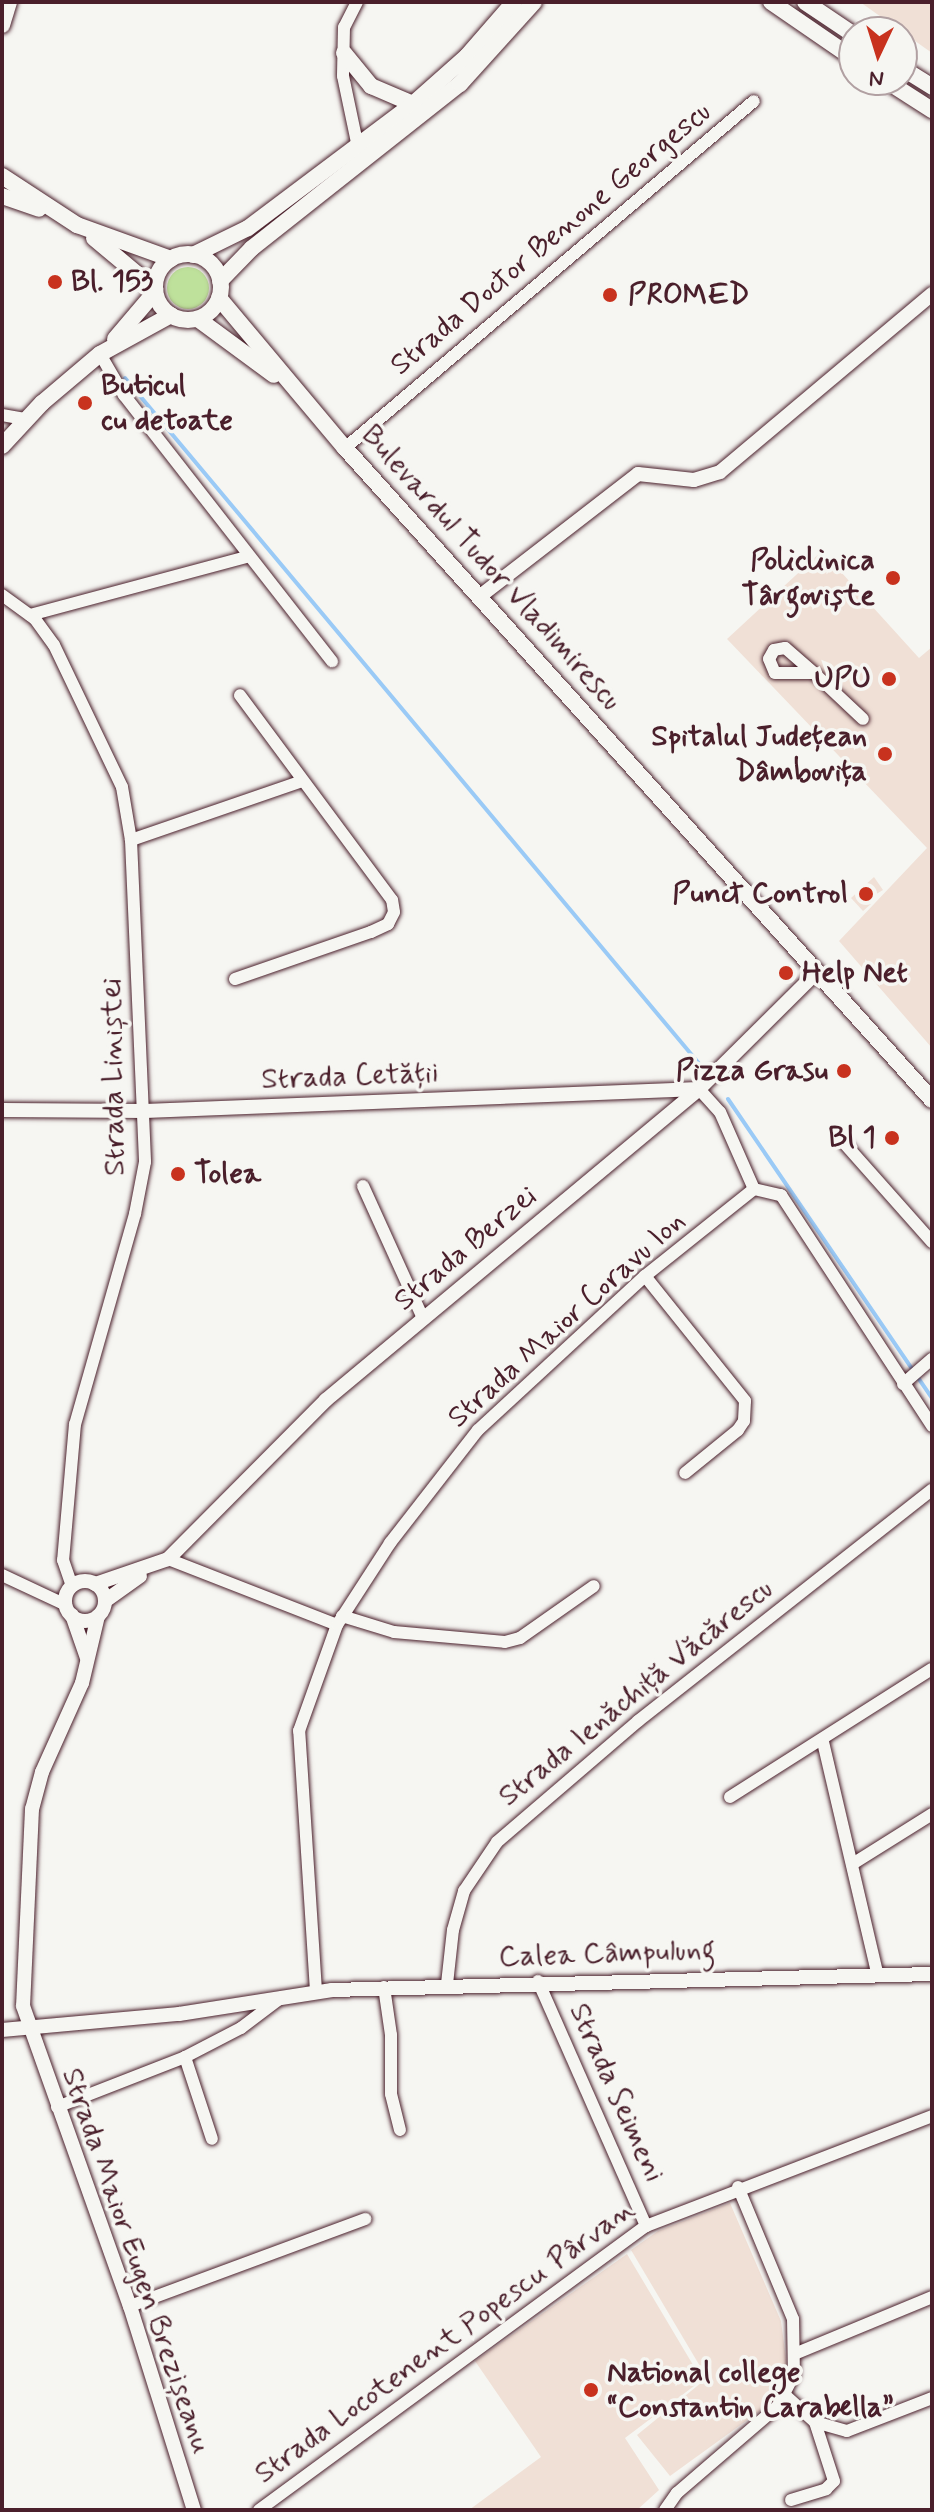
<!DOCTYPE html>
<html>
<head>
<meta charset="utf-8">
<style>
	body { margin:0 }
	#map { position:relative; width:934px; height:2512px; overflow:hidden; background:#f6f6f2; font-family:Mynerve,sans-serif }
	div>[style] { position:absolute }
	.built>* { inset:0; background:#f0e0d6 }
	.green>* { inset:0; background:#bee19b }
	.round { border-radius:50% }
	.stream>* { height:4px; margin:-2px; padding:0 2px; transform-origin:2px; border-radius:2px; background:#9acaf6 }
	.roads { filter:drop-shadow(0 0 2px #4a1f2b) drop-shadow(0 0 2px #4a1f2b) }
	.minor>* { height:12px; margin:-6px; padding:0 6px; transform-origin:6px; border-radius:6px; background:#f6f6f2 }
	.tertiary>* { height:14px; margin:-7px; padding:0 7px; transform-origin:7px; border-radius:7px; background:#f6f6f2 }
	.tertiary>.ring { margin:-7px; padding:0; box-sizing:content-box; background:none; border:14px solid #f6f6f2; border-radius:50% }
	.secondary>* { height:16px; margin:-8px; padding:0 8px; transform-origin:8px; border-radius:8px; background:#f6f6f2 }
	.secondary>.ring { margin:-8px; padding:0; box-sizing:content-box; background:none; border:16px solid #f6f6f2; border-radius:50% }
	.dots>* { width:22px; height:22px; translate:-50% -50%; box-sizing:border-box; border:4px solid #f6f6f2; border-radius:50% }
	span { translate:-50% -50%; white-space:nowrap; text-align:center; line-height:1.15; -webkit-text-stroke:7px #f6f6f2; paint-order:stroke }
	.street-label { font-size:30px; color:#4a1f2b }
	.poi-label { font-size:30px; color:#4a1f2b; font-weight:700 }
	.left { translate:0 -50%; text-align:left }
	.right { translate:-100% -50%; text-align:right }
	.frame { position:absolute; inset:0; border:4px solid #4a1f2b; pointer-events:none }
	.north { position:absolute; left:838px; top:16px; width:80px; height:80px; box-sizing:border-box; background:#f6f6f2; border:2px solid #b1a0a2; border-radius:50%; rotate:184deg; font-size:22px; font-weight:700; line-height:32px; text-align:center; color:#4a1f2b }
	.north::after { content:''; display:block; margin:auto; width:28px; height:36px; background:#c8321e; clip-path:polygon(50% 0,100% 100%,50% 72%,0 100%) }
</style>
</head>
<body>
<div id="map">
	<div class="built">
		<div style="clip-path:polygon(860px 2px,932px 2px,932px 53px)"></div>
		<div style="clip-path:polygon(822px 551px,919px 658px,932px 647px,932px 1048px,839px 941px,927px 848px,727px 639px)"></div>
		<div style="clip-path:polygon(874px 877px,883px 890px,868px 899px,871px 904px,863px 911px,851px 898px)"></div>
		<div style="clip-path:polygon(730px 2203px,781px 2321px,787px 2367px,778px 2398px,670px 2476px,637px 2435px,707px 2378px,631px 2250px,658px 2231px)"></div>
		<div style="clip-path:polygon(627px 2254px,702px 2380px,625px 2438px,659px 2490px,637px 2510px,469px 2510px,541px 2457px,475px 2361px)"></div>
	</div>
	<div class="green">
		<div class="round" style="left:167px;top:267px;width:42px;height:42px"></div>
	</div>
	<div class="stream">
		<div style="left:125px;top:378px;width:899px;rotate:50.06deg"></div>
		<div style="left:728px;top:1099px;width:362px;rotate:55.7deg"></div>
	</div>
	<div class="roads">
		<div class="minor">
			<div style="left:357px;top:2px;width:28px;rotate:117deg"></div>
			<div style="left:344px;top:27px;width:49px;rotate:91.2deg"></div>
			<div style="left:343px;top:76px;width:73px;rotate:78.1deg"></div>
			<div style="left:100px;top:354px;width:48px;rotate:59.7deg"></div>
			<div style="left:124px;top:395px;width:338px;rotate:52deg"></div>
			<div style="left:2px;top:415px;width:23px;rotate:10deg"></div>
			<div style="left:345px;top:448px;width:536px;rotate:-40.31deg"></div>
			<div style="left:2px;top:595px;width:41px;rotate:36deg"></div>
			<div style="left:35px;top:619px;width:32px;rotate:54deg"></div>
			<div style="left:54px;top:645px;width:157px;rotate:64.4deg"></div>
			<div style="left:122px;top:787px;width:54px;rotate:80.4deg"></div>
			<div style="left:131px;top:840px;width:322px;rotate:87.5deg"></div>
			<div style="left:145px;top:1162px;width:53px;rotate:100.9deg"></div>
			<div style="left:135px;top:1214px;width:218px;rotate:105.9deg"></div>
			<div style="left:75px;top:1424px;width:137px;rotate:95deg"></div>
			<div style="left:63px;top:1560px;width:28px;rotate:71deg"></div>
			<div style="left:30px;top:615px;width:224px;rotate:-15deg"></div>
			<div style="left:814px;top:673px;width:38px;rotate:-139deg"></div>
			<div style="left:785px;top:648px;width:11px;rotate:170deg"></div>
			<div style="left:774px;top:650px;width:10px;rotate:119deg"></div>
			<div style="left:769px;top:659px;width:15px;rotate:67deg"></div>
			<div style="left:775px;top:673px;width:39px"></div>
			<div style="left:814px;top:673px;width:67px;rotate:43.2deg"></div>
			<div style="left:131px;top:840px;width:181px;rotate:-19deg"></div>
			<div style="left:235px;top:979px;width:144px;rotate:-19.1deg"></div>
			<div style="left:371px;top:932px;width:19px;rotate:-25deg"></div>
			<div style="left:388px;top:924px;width:13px;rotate:-63deg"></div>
			<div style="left:394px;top:912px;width:12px;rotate:-99deg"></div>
			<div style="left:392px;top:900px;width:255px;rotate:-126.6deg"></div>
			<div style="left:699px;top:1089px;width:31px;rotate:48deg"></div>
			<div style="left:720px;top:1112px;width:84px;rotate:66.2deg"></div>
			<div style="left:845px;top:1144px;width:131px;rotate:48.4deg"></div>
			<div style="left:363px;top:1186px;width:145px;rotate:65.6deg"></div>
			<div style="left:754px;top:1189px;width:28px;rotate:13deg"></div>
			<div style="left:781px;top:1195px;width:276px;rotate:56.8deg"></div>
			<div style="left:645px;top:1276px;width:160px;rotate:51.3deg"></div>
			<div style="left:745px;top:1401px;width:20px;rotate:93deg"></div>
			<div style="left:744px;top:1421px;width:11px;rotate:124deg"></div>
			<div style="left:738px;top:1430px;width:68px;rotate:140.9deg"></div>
			<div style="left:903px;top:1384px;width:38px;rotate:-41deg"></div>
			<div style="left:168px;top:1559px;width:181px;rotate:21.3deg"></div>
			<div style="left:2px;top:1575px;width:71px;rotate:25.1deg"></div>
			<div style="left:342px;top:1616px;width:54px;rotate:17.1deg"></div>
			<div style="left:394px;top:1632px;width:111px;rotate:5.1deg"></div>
			<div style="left:505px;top:1642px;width:16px;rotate:-15deg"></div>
			<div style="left:520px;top:1638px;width:90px;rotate:-35.1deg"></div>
			<div style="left:823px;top:1742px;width:237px;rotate:76.8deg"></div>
			<div style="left:730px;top:1797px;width:239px;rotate:-32.4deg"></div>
			<div style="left:854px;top:1863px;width:92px;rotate:-32.1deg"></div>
			<div style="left:538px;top:1981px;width:268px;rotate:66.2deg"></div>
			<div style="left:447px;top:1984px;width:54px;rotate:-83.7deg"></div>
			<div style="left:453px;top:1930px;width:41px;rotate:-74.2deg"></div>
			<div style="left:464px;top:1891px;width:59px;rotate:-56deg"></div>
			<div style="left:497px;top:1842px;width:186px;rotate:-40.6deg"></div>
			<div style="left:638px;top:1721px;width:374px;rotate:-38.2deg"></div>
			<div style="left:384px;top:1987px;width:49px;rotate:81.7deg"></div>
			<div style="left:391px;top:2035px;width:59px;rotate:90deg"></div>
			<div style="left:391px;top:2094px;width:37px;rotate:76deg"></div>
			<div style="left:316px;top:1991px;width:261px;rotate:-93.7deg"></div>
			<div style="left:299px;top:1731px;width:113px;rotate:-70.3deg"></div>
			<div style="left:337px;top:1625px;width:98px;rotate:-57.1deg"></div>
			<div style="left:390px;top:1543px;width:143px;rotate:-52.1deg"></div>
			<div style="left:478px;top:1430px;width:227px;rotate:-42.7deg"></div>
			<div style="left:645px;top:1276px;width:139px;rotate:-38.6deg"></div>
			<div style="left:185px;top:2057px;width:86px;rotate:71.8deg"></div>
			<div style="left:57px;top:2107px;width:137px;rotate:-21.3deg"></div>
			<div style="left:185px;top:2057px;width:63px;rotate:-27.4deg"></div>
			<div style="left:241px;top:2028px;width:51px;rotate:-37.1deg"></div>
			<div style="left:130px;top:2306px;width:251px;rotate:-20.3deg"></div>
			<div style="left:797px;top:2353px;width:146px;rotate:-22.5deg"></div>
			<div style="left:786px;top:2396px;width:39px;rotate:42deg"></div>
			<div style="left:815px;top:2422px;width:33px;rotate:16deg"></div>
			<div style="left:847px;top:2431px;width:91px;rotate:-21.2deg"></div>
			<div style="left:791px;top:2500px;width:37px;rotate:-17deg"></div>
			<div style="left:826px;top:2489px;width:11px;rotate:-45deg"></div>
			<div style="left:834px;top:2481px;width:62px;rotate:-107.9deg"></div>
			<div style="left:259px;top:2510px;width:480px;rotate:-36.3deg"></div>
			<div style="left:646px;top:2226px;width:306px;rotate:-21deg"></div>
			<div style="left:665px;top:2510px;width:21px;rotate:-55deg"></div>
			<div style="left:677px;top:2493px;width:132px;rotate:-40.7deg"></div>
			<div style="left:777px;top:2407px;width:36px;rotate:-62deg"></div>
			<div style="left:794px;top:2375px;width:56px;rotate:-91deg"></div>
			<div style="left:793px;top:2319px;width:143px;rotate:-112.6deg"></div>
		</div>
		<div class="tertiary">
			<div style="left:479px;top:597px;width:201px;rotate:-37.7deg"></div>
			<div style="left:638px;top:474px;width:56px;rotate:6.1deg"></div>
			<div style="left:694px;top:480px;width:27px;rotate:-17deg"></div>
			<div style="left:720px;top:472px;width:277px;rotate:-40deg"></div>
			<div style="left:2px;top:1110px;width:143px;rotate:0.4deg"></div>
			<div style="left:145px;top:1111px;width:554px;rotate:-2.27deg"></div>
			<div class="ring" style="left:65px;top:1581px;width:26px;height:26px"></div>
			<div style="left:95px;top:1584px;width:77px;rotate:-18.9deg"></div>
			<div style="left:168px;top:1559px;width:224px;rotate:-45.2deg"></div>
			<div style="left:326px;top:1400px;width:486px;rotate:-39.8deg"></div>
			<div style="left:699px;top:1089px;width:166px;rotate:-44.8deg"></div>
			<div style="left:105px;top:1601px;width:43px;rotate:-35.5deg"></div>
			<div style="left:72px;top:1615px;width:46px;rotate:70.8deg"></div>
			<div style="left:98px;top:1616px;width:69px;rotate:103.4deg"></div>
			<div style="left:82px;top:1683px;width:98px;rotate:114.2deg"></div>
			<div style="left:42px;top:1772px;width:38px;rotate:105deg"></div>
			<div style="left:32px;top:1809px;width:197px;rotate:92.6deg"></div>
			<div style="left:23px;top:2006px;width:319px;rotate:70.4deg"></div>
			<div style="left:130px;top:2306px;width:214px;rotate:72.6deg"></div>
			<div style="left:2px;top:2030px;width:178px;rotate:-5.2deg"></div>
			<div style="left:179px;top:2014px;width:155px;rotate:-8.9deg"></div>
			<div style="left:332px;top:1990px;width:600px;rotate:-1.53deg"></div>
		</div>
		<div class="secondary">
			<div style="left:771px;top:2px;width:101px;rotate:34.5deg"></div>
			<div style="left:805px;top:2px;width:59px;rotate:34deg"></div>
			<div style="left:2px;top:25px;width:24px;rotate:-73deg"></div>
			<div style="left:344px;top:53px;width:43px;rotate:50.7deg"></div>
			<div style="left:371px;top:86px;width:46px;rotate:23.2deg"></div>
			<div style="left:902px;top:68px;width:36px;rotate:32deg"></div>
			<div style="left:885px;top:80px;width:56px;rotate:32.6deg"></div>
			<div style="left:2px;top:176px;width:90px;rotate:33.2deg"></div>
			<div style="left:77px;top:225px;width:100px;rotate:19.9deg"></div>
			<div style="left:2px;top:196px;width:39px;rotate:19deg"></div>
			<div style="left:94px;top:238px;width:80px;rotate:39.9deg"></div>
			<div class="ring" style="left:155px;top:254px;width:50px;height:50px"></div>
			<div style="left:193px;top:255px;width:61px;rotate:-26.1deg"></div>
			<div style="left:248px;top:228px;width:206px;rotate:-36.9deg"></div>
			<div style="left:413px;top:104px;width:72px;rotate:-41.6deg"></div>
			<div style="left:467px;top:56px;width:72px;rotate:-49deg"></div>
			<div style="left:220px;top:281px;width:46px;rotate:-45.9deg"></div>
			<div style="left:252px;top:248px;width:265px;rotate:-38.3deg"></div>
			<div style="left:460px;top:84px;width:110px;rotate:-47.9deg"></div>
			<div style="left:219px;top:298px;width:196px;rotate:50deg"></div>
			<div style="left:345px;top:448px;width:877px;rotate:48deg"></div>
			<div style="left:198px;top:319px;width:94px;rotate:36.4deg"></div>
			<div style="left:115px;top:339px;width:62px;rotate:-49.6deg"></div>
			<div style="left:2px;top:446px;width:59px;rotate:-47.1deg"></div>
			<div style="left:42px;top:403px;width:76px;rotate:-40.2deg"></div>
			<div style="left:100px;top:354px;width:81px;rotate:-28.8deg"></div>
		</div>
	</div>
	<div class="dots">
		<div style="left:55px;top:282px;background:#c8321e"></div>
		<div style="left:610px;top:295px;background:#c8321e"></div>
		<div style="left:85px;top:403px;background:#c8321e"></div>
		<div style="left:893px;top:578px;background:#c8321e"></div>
		<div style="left:889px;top:679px;background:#c8321e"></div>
		<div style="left:885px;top:754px;background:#c8321e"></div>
		<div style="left:866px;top:894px;background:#c8321e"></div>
		<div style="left:786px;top:973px;background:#c8321e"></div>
		<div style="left:844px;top:1071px;background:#c8321e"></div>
		<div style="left:892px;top:1138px;background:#c8321e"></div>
		<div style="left:178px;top:1174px;background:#c8321e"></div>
		<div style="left:591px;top:2390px;background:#c8321e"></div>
	</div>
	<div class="street-label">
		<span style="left:551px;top:239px;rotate:-40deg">Strada Doctor Benone Georgescu</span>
		<span style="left:491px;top:568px;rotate:48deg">Bulevardul Tudor Vladimirescu</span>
		<span style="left:114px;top:1077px;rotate:-91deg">Strada Liniștei</span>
		<span style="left:350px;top:1077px;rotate:-2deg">Strada Cetății</span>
		<span style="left:466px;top:1249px;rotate:-40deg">Strada Berzei</span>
		<span style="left:567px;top:1320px;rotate:-42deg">Strada Maior Coravu Ion</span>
		<span style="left:636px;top:1693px;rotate:-39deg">Strada Ienăchiță Văcărescu</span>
		<span style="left:607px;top:1954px;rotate:-2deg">Calea Câmpulung</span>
		<span style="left:616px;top:2093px;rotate:66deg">Strada Seimeni</span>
		<span style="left:136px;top:2261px;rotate:71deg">Strada Maior Eugen Brezișeanu</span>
		<span style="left:445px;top:2342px;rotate:-36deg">Strada Locotenent Popescu Pârvan</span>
	</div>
	<div class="poi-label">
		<span class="left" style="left:71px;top:282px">Bl. 153</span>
		<span class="left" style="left:628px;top:295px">PROMED</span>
		<span class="left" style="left:101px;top:403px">Buticul<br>cu detoate</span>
		<span class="right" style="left:875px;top:578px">Policlinica<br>Târgoviște</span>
		<span class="right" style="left:871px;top:679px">UPU</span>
		<span class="right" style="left:867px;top:754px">Spitalul Județean<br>Dâmbovița</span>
		<span class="right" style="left:848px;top:894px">Punct Control</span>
		<span class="left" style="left:802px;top:973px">Help Net</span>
		<span class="right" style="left:828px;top:1071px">Pizza Grasu</span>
		<span class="right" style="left:876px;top:1138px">Bl 1</span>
		<span class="left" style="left:194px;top:1174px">Tolea</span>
		<span class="left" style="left:607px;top:2390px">National college<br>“Constantin Carabella”</span>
	</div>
	<div class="frame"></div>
	<div class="north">N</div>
</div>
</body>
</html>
